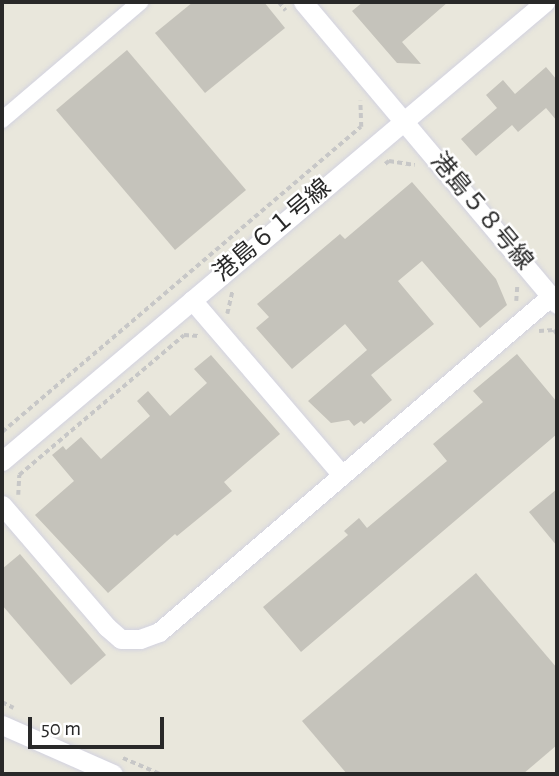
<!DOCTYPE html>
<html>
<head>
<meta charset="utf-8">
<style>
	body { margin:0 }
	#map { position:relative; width:559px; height:776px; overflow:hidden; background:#e9e7dc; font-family:"Alegreya Sans","Noto Sans JP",sans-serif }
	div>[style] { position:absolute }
	.building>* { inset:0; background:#c5c3bb }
	.path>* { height:3.5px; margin-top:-1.75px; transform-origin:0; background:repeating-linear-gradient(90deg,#c7c7c7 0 5px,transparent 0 8.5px) }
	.roads { filter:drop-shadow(0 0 2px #d2d2e0) drop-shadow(0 0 2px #d2d2e0) }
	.minor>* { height:16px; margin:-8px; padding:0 8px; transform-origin:8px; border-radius:8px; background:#fff }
	.tertiary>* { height:19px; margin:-9.5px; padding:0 9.5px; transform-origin:9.5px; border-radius:9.5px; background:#fff }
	span { translate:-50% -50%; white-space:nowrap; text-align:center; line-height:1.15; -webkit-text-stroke:5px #fff; paint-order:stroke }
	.street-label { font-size:24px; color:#292929 }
	.frame { position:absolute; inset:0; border:4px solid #292929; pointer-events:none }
	.scale { position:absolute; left:28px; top:717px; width:136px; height:32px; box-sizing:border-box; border:4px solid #292929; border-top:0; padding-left:9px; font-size:21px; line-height:24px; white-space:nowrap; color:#292929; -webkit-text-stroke:5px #fff; paint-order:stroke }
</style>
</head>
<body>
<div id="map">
	<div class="building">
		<div style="clip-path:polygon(193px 2px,264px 2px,285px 28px,205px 93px,155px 33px)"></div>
		<div style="clip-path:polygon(363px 2px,448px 2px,402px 42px,421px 64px,397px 63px,352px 11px)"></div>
		<div style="clip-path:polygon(127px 50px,246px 190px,175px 250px,56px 110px)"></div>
		<div style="clip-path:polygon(546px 67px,557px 80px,557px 121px,546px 108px,518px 132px,512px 125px,476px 156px,461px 139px,497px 108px,486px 95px,503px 80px,515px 94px)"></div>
		<div style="clip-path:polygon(412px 182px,496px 279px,507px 305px,480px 328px,422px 261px,398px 281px,434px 324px,371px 375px,392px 400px,364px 424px,361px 421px,354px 426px,349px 420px,331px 423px,308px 401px,367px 350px,345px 324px,292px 369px,256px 328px,269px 317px,257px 304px,340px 234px,345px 239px)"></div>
		<div style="clip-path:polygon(517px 354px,557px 402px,557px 434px,301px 652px,263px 607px,348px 535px,344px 531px,359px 518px,367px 528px,447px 461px,433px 444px,483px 402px,473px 391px)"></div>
		<div style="clip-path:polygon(211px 355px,280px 434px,224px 482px,232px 491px,177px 536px,175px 534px,108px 593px,35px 515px,74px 481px,52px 455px,63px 446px,66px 450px,81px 437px,101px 459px,150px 416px,137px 401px,148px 391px,170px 416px,207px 383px,194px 369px)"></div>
		<div style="clip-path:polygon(557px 489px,557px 546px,529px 512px)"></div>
		<div style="clip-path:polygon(20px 554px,106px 655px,71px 685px,2px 605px,2px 569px)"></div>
		<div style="clip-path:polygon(476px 573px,557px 668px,557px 745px,523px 774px,347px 774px,302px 721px)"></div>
	</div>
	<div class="path">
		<div style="left:279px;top:2px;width:11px;rotate:52deg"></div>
		<div style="left:385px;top:164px;width:5px;rotate:-37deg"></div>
		<div style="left:389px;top:161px;width:26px;rotate:9deg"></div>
		<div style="left:516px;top:301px;width:16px;rotate:-86deg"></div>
		<div style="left:227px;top:314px;width:23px;rotate:-77deg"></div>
		<div style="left:539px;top:331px;width:15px;rotate:-4deg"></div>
		<div style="left:554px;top:330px;width:5px;rotate:53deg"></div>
		<div style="left:2px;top:432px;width:471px;rotate:-40.4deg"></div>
		<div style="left:361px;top:127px;width:26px;rotate:-92deg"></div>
		<div style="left:18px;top:495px;width:20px;rotate:-87deg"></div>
		<div style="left:19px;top:475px;width:216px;rotate:-40.3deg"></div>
		<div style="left:184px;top:335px;width:15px;rotate:4deg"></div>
		<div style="left:2px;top:702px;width:13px;rotate:27deg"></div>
		<div style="left:123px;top:758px;width:40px;rotate:23.4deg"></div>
	</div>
	<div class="roads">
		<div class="minor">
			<div style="left:2px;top:120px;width:182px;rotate:-40.5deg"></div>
		</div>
		<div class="tertiary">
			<div style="left:303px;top:2px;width:395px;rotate:49.9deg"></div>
			<div style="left:192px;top:300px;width:230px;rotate:49.4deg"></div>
			<div style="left:2px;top:461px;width:711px;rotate:-40.21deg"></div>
			<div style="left:2px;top:505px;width:161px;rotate:49.3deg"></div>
			<div style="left:107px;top:627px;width:18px;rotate:41deg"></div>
			<div style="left:121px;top:639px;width:19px"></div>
			<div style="left:140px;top:639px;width:20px;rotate:-20deg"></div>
			<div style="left:159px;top:632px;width:516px;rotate:-40.6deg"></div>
			<div style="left:2px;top:725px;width:121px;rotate:23.8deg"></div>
		</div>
	</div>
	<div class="street-label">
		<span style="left:481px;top:212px;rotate:50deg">港島５８号線</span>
		<span style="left:273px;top:231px;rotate:-40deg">港島６１号線</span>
	</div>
	<div class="frame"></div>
	<div class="scale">50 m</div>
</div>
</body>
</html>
